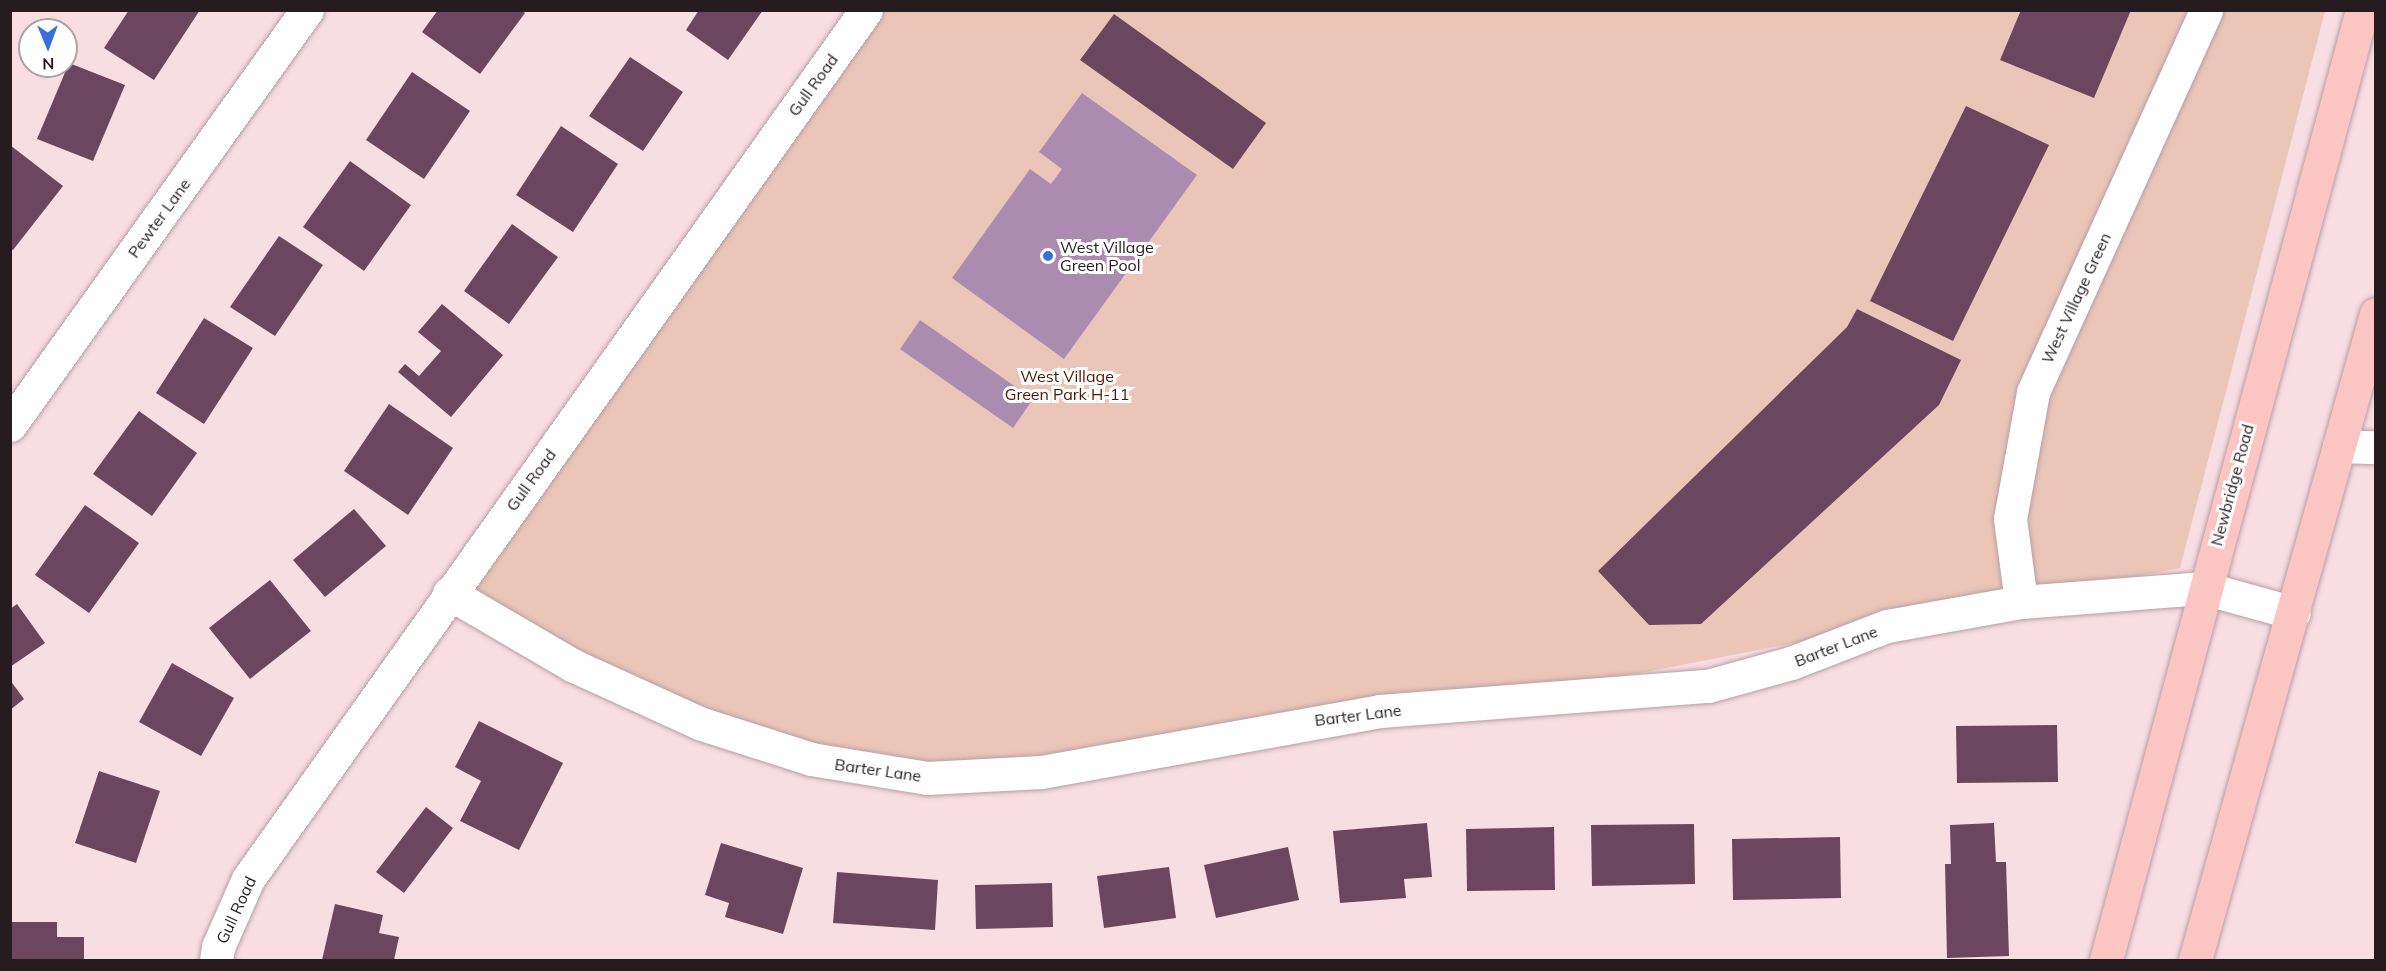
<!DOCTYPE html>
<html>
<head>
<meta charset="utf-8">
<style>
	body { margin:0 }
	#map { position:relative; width:2386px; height:971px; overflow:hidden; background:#f8dde3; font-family:Mulish,sans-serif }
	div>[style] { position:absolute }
	.green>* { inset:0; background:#ebc6b8 }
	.water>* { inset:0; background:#ab8cb0 }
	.building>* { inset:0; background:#6c465e }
	.roads { filter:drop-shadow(0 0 2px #b89fa5) drop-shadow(0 0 2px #b89fa5) }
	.minor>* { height:33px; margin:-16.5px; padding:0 16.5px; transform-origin:16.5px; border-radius:16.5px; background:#fff }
	.primary>* { height:33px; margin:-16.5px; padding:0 16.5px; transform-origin:16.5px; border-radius:16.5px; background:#fbc5c4 }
	.dots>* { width:16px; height:16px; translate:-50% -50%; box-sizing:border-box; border:3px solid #fff; border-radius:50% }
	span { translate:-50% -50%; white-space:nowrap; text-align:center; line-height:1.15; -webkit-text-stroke:6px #fff; paint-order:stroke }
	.street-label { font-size:16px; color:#261c1f }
	.poi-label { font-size:16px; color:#261c1f }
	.left { translate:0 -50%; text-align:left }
	.park-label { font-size:16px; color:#501700 }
	.frame { position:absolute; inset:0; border:12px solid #261c1f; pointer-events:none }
	.north { position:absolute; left:18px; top:18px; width:60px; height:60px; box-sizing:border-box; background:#fff; border:2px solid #a8a4a5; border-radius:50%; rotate:179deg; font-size:16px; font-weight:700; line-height:24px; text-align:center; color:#261c1f }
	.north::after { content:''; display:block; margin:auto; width:21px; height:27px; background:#3570df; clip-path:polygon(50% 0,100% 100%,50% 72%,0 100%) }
</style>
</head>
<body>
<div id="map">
	<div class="green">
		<div style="clip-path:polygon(873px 11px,2325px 11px,2180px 568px,1481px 704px,947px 771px,704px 723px,459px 595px)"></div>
	</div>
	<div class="water">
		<div style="clip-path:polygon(1082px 93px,1197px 175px,1064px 359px,952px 278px,1030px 169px,1051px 184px,1062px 169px,1039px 152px)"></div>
		<div style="clip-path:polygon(920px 320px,1033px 399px,1013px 428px,900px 349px)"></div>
	</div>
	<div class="building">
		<div style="clip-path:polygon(129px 10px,200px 10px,154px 80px,104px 48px)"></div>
		<div style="clip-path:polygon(438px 10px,521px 10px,525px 13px,480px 74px,422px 32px)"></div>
		<div style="clip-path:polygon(699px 10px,763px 10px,728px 60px,686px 30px)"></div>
		<div style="clip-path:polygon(2021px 10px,2131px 10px,2094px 98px,2000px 60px)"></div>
		<div style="clip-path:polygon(1114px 14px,1266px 123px,1233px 169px,1080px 60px)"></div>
		<div style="clip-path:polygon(630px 57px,683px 92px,643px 151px,589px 116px)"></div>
		<div style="clip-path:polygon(69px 63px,125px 85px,93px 161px,37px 139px)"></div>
		<div style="clip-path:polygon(412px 72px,470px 111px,424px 179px,366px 140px)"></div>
		<div style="clip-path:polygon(1966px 106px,2049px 145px,1953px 341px,1870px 301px)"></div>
		<div style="clip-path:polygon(561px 126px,618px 164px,573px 232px,516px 195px)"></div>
		<div style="clip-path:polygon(10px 145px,63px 186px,13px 250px,10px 249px)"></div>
		<div style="clip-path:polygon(350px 161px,411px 205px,364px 271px,303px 227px)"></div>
		<div style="clip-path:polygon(512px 224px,558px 257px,509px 324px,464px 291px)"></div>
		<div style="clip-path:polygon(279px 236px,323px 265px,275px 336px,230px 307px)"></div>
		<div style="clip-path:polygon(442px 304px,503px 355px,451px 417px,398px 372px,405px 364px,419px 376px,441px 351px,418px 332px)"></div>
		<div style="clip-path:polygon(1857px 309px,1961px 360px,1939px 405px,1701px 624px,1649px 625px,1598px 571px,1847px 327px)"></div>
		<div style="clip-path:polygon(204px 318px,253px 348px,204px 424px,156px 393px)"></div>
		<div style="clip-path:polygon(389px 404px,453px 448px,408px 515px,344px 471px)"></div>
		<div style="clip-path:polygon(139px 411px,197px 453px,152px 516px,93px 474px)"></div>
		<div style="clip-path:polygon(85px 505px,139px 543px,89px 613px,35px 575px)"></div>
		<div style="clip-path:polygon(354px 509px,386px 546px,325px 597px,293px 560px)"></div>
		<div style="clip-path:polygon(270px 580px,311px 631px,250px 679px,209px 628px)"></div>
		<div style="clip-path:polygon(17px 604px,45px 643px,10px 667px,10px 609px)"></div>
		<div style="clip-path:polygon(172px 663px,234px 698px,201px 756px,139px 722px)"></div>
		<div style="clip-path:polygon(10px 680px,24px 699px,10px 710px)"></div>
		<div style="clip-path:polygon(479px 721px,563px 763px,519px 850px,460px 821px,481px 781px,455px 767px)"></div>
		<div style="clip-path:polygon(2057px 725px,2058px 782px,1957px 783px,1956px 726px)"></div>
		<div style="clip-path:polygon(99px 771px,160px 791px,136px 863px,75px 843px)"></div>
		<div style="clip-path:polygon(426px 807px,453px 828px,404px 893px,376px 872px)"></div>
		<div style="clip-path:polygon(1427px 823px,1432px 877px,1404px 879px,1406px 898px,1340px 903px,1333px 831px)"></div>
		<div style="clip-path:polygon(1994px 823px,1996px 862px,2006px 862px,2009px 956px,1947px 958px,1945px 864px,1951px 864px,1950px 825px)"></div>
		<div style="clip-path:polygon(1694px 824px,1695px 884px,1592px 886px,1591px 825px)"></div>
		<div style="clip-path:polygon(1554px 827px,1555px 890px,1467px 891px,1466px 829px)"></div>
		<div style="clip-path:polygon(1840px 837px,1841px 898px,1733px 900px,1732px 839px)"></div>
		<div style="clip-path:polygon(721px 843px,803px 868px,783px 934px,725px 917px,729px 903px,705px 895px)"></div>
		<div style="clip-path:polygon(1288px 847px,1299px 900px,1216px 918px,1204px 865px)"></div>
		<div style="clip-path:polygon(1169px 867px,1176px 918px,1104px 928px,1097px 876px)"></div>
		<div style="clip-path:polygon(837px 872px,938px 880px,935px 930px,833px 923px)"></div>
		<div style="clip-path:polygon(1052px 883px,1053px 927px,976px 929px,975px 885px)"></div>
		<div style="clip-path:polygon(335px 904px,383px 915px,379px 933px,399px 937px,394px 960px,322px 960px)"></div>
		<div style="clip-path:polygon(10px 922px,57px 922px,57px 937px,84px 937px,84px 960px,10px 960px)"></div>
	</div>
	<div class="roads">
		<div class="minor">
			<div style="left:10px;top:425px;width:510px;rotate:-54.41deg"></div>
			<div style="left:2339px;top:446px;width:37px;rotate:2deg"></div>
			<div style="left:449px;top:593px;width:143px;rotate:30.3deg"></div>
			<div style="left:572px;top:665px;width:140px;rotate:24.5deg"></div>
			<div style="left:699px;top:723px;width:118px;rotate:17.8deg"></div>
			<div style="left:811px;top:759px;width:118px;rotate:9.3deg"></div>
			<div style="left:927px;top:778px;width:114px;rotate:-3deg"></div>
			<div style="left:1041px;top:772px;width:344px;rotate:-10.2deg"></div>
			<div style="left:1380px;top:711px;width:329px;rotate:-4.4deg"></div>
			<div style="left:1708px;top:686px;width:86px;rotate:-15.5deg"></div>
			<div style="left:1791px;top:663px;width:103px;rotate:-21.1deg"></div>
			<div style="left:1887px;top:626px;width:136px;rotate:-10.2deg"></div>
			<div style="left:2021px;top:602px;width:184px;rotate:-4.4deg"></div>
			<div style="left:2204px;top:588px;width:93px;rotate:15.5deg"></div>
			<div style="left:2021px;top:602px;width:84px;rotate:-97.5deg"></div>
			<div style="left:2010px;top:519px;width:129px;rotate:-79.7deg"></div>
			<div style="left:2033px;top:392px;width:419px;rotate:-65.6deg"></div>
			<div style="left:216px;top:960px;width:13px;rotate:-81deg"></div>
			<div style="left:218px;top:947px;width:74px;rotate:-66.2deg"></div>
			<div style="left:248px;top:879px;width:1066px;rotate:-54.58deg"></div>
		</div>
		<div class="primary">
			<div style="left:2106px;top:960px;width:984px;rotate:-74.92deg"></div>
			<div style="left:2195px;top:960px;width:671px;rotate:-74.35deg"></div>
		</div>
	</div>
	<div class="dots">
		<div style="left:1048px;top:256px;background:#3570df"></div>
	</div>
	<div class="street-label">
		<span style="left:813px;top:85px;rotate:-54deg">Gull Road</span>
		<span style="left:159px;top:218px;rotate:-54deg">Pewter Lane</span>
		<span style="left:2076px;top:298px;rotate:-65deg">West Village Green</span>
		<span style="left:531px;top:480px;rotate:-54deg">Gull Road</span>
		<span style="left:2232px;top:485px;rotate:-75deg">Newbridge Road</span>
		<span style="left:1836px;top:646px;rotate:-21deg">Barter Lane</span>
		<span style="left:1358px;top:715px;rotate:-7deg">Barter Lane</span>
		<span style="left:878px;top:770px;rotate:8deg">Barter Lane</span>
		<span style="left:236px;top:910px;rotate:-65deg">Gull Road</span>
	</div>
	<div class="poi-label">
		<span class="left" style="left:1060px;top:256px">West Village<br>Green Pool</span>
	</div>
	<div class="park-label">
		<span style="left:1067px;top:385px">West Village<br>Green Park H-11</span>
	</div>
	<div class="frame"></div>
	<div class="north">N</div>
</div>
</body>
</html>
